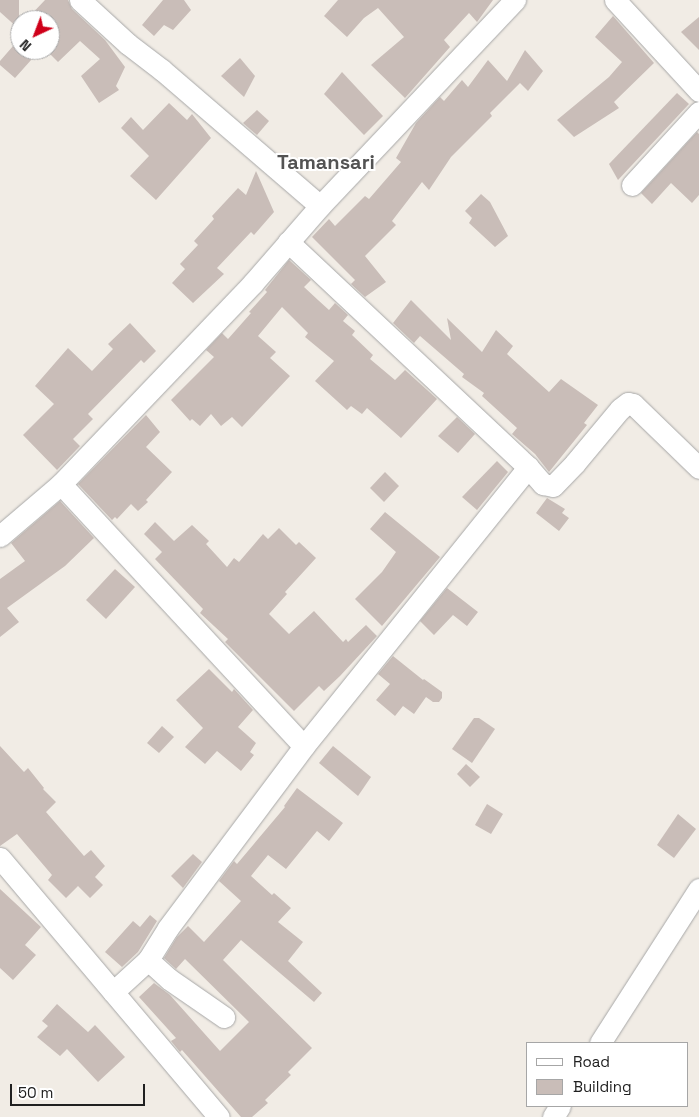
<!DOCTYPE html>
<html>
<head>
<meta charset="utf-8">
<style>
	body { margin:0 }
	#map { position:relative; width:699px; height:1117px; overflow:hidden; background:#f1ece5; font-family:"Space Grotesk",sans-serif }
	div>[style] { position:absolute }
	.building>* { inset:0; background:#c9bdb8 }
	.roads { filter:drop-shadow(0 0 1px #a7a7a7) drop-shadow(0 0 1px #a7a7a7) }
	.street>* { height:21px; margin:-10.5px; padding:0 10.5px; transform-origin:10.5px; border-radius:10.5px; background:#fff }
	span { translate:-50% -50%; white-space:nowrap; text-align:center; line-height:1.15; -webkit-text-stroke:4px #fff; paint-order:stroke }
	.quarter-label { font-size:20px; color:#535353; font-weight:700 }
	.legend { position:absolute; left:526px; top:1042px; width:162px; height:65px; box-sizing:border-box; background:#fff; border:1px solid #a6a6a6; margin:0; padding:6px 9px; list-style:none; font-size:15px; color:#202020 }
	.legend li { display:flex; align-items:center; gap:10px; height:25px }
	.legend b { width:25px; border:1px solid #a6a6a6 }
	.north { position:absolute; left:10px; top:10px; width:50px; height:50px; box-sizing:border-box; background:#fff; border:1px solid #a6a6a6; border-radius:50%; rotate:223deg; font-size:14px; font-weight:700; line-height:20px; text-align:center; color:#202020 }
	.north::after { content:''; display:block; margin:auto; width:18px; height:22px; background:#cf0019; clip-path:polygon(50% 0,100% 100%,50% 72%,0 100%) }
	.scale { position:absolute; left:10px; top:1084px; width:135px; height:22px; box-sizing:border-box; border:2px solid #202020; border-top:0; padding-left:6px; font-size:15px; line-height:18px; white-space:nowrap; color:#202020; -webkit-text-stroke:4px #fff; paint-order:stroke }
</style>
</head>
<body>
<div id="map">
	<div class="building">
		<div style="clip-path:polygon(0 0,19px 0,19px 29px,0 12px)"></div>
		<div style="clip-path:polygon(45px 0,68px 0,72px 9px,105px 40px,125px 67px,116px 86px,119px 90px,99px 103px,81px 76px,100px 59px,80px 41px,58px 62px,50px 54px,50px 20px,26px 20px)"></div>
		<div style="clip-path:polygon(163px 0,184px 0,191px 10px,173px 30px,164px 25px,154px 36px,142px 25px)"></div>
		<div style="clip-path:polygon(338px 0,493px 0,477px 22px,469px 13px,444px 40px,450px 47px,405px 98px,371px 65px,404px 37px,378px 8px,364px 18px,347px 37px,324px 16px)"></div>
		<div style="clip-path:polygon(613px 16px,654px 63px,614px 102px,619px 108px,574px 137px,557px 120px,609px 77px,622px 62px,595px 37px)"></div>
		<div style="clip-path:polygon(699px 17px,699px 50px,681px 32px)"></div>
		<div style="clip-path:polygon(20px 38px,20px 50px,40px 50px,15px 78px,0 65px,0 61px)"></div>
		<div style="clip-path:polygon(525px 50px,543px 71px,528px 91px,520px 83px,490px 113px,492px 116px,451px 157px,429px 190px,422px 182px,392px 221px,396px 225px,365px 256px,386px 282px,365px 297px,351px 284px,355px 280px,312px 237px,329px 219px,335px 226px,365px 196px,369px 199px,401px 162px,396px 158px,416px 123px,440px 97px,444px 101px,462px 80px,468px 87px,488px 60px,507px 81px)"></div>
		<div style="clip-path:polygon(240px 58px,255px 76px,244px 97px,221px 76px)"></div>
		<div style="clip-path:polygon(342px 72px,383px 116px,364px 135px,324px 94px)"></div>
		<div style="clip-path:polygon(677px 93px,689px 104px,618px 180px,609px 164px)"></div>
		<div style="clip-path:polygon(169px 103px,187px 120px,192px 114px,211px 138px,156px 200px,130px 176px,149px 156px,121px 128px,131px 117px,143px 130px)"></div>
		<div style="clip-path:polygon(257px 110px,269px 121px,257px 135px,243px 123px)"></div>
		<div style="clip-path:polygon(697px 132px,699px 134px,699px 195px,692px 203px,671px 183px,652px 204px,641px 193px)"></div>
		<div style="clip-path:polygon(256px 171px,274px 212px,254px 235px,251px 232px,217px 268px,224px 274px,193px 303px,172px 283px,185px 269px,180px 264px,198px 245px,194px 241px,214px 219px,212px 216px,238px 188px,246px 195px)"></div>
		<div style="clip-path:polygon(481px 194px,490px 202px,508px 236px,495px 247px,469px 223px,472px 218px,465px 211px)"></div>
		<div style="clip-path:polygon(289px 260px,311px 280px,304px 287px,318px 300px,329px 310px,335px 303px,348px 315px,343px 321px,355px 331px,352px 335px,373px 355px,370px 359px,395px 380px,405px 370px,437px 399px,401px 438px,367px 408px,362px 414px,351px 406px,347px 410px,315px 381px,334px 361px,305px 337px,308px 333px,282px 307px,258px 336px,276px 352px,270px 358px,290px 376px,242px 427px,232px 417px,221px 426px,211px 414px,200px 426px,192px 419px,190px 421px,171px 400px,214px 357px,206px 350px,222px 333px,228px 339px,251px 313px,249px 312px,267px 292px,265px 290px)"></div>
		<div style="clip-path:polygon(411px 300px,451px 340px,447px 318px,482px 352px,496px 330px,513px 346px,507px 354px,549px 392px,561px 379px,598px 405px,584px 423px,587px 425px,549px 472px,535px 454px,512px 434px,517px 428px,482px 396px,484px 393px,462px 377px,464px 374px,420px 336px,414px 343px,393px 323px)"></div>
		<div style="clip-path:polygon(130px 323px,156px 351px,144px 363px,141px 360px,88px 414px,93px 419px,73px 439px,80px 446px,57px 470px,23px 435px,54px 404px,35px 386px,68px 348px,92px 371px,113px 349px,108px 344px)"></div>
		<div style="clip-path:polygon(146px 415px,160px 432px,146px 447px,172px 472px,146px 500px,148px 502px,138px 511px,131px 504px,117px 519px,115px 517px,112px 520px,78px 484px)"></div>
		<div style="clip-path:polygon(457px 417px,475px 434px,458px 453px,438px 436px)"></div>
		<div style="clip-path:polygon(497px 461px,508px 472px,477px 510px,462px 497px)"></div>
		<div style="clip-path:polygon(385px 472px,399px 486px,384px 502px,370px 488px)"></div>
		<div style="clip-path:polygon(547px 498px,565px 509px,562px 513px,569px 518px,559px 531px,536px 513px)"></div>
		<div style="clip-path:polygon(60px 501px,94px 538px,65px 566px,7px 608px,19px 622px,0 637px,0 579px,25px 561px,11px 543px)"></div>
		<div style="clip-path:polygon(385px 512px,440px 557px,382px 626px,355px 599px,382px 572px,396px 552px,370px 529px)"></div>
		<div style="clip-path:polygon(155px 522px,174px 541px,192px 525px,209px 541px,206px 544px,227px 567px,234px 558px,239px 562px,263px 534px,268px 539px,279px 528px,296px 545px,299px 542px,316px 558px,285px 592px,287px 594px,269px 614px,289px 634px,314px 611px,343px 642px,346px 639px,348px 642px,366px 625px,377px 636px,340px 676px,324px 691px,319px 686px,294px 711px,225px 642px,228px 639px,200px 613px,203px 609px,155px 559px,162px 552px,144px 534px)"></div>
		<div style="clip-path:polygon(115px 569px,135px 587px,106px 619px,86px 600px)"></div>
		<div style="clip-path:polygon(447px 588px,478px 612px,467px 626px,453px 615px,434px 635px,420px 621px)"></div>
		<div style="clip-path:polygon(393px 656px,423px 680px,424px 679px,442px 692px,442px 698px,439px 702px,433px 702px,426px 697px,414px 714px,403px 706px,395px 716px,376px 700px,390px 684px,378px 674px)"></div>
		<div style="clip-path:polygon(209px 669px,232px 692px,234px 689px,253px 710px,238px 727px,256px 743px,250px 752px,254px 755px,241px 771px,217px 751px,205px 764px,185px 747px,203px 728px,176px 700px)"></div>
		<div style="clip-path:polygon(474px 718px,479px 718px,495px 729px,472px 763px,452px 749px)"></div>
		<div style="clip-path:polygon(162px 726px,174px 737px,159px 753px,147px 743px)"></div>
		<div style="clip-path:polygon(0 746px,24px 772px,28px 768px,44px 788px,43px 789px,56px 802px,46px 812px,84px 856px,91px 850px,105px 866px,95px 877px,103px 885px,90px 898px,78px 886px,66px 898px,48px 880px,52px 875px,17px 834px,0 846px)"></div>
		<div style="clip-path:polygon(333px 746px,371px 777px,358px 796px,319px 763px)"></div>
		<div style="clip-path:polygon(466px 764px,480px 777px,470px 787px,457px 774px)"></div>
		<div style="clip-path:polygon(297px 788px,343px 823px,329px 841px,317px 831px,286px 869px,268px 855px,251px 876px,272px 895px,274px 893px,291px 908px,278px 922px,303px 942px,288px 961px,322px 993px,314px 1002px,241px 940px,223px 960px,312px 1048px,288px 1072px,291px 1075px,265px 1100px,268px 1103px,252px 1117px,241px 1117px,182px 1050px,180px 1052px,171px 1041px,176px 1038px,139px 997px,154px 983px,170px 995px,220px 1051px,249px 1022px,185px 959px,176px 969px,164px 958px,177px 937px,188px 926px,204px 942px,241px 901px,219px 881px,234px 861px,237px 864px,285px 807px,284px 806px)"></div>
		<div style="clip-path:polygon(487px 804px,503px 814px,491px 834px,475px 825px)"></div>
		<div style="clip-path:polygon(678px 814px,696px 829px,674px 858px,657px 845px)"></div>
		<div style="clip-path:polygon(193px 854px,202px 862px,183px 888px,171px 876px)"></div>
		<div style="clip-path:polygon(0 889px,41px 927px,25px 945px,36px 955px,13px 980px,0 968px)"></div>
		<div style="clip-path:polygon(150px 915px,157px 921px,138px 952px,122px 967px,105px 952px,133px 921px,140px 927px)"></div>
		<div style="clip-path:polygon(57px 1004px,88px 1032px,95px 1025px,125px 1057px,98px 1082px,67px 1049px,60px 1056px,37px 1037px,48px 1026px,42px 1021px)"></div>
	</div>
	<div class="roads">
		<div class="street">
			<div style="left:80px;top:0;width:65px;rotate:42.5deg"></div>
			<div style="left:128px;top:44px;width:43px;rotate:37.4deg"></div>
			<div style="left:162px;top:70px;width:208px;rotate:40.7deg"></div>
			<div style="left:615px;top:0;width:124px;rotate:47.3deg"></div>
			<div style="left:632px;top:185px;width:99px;rotate:-47.5deg"></div>
			<div style="left:528px;top:467px;width:23px;rotate:49deg"></div>
			<div style="left:543px;top:484px;width:10px;rotate:11deg"></div>
			<div style="left:553px;top:486px;width:32px;rotate:-46deg"></div>
			<div style="left:575px;top:463px;width:70px;rotate:-50.2deg"></div>
			<div style="left:620px;top:409px;width:10px;rotate:-37deg"></div>
			<div style="left:628px;top:403px;width:5px;rotate:11deg"></div>
			<div style="left:633px;top:404px;width:92px;rotate:44.1deg"></div>
			<div style="left:61px;top:484px;width:357px;rotate:47.2deg"></div>
			<div style="left:0;top:536px;width:80px;rotate:-40.4deg"></div>
			<div style="left:61px;top:484px;width:278px;rotate:-46.3deg"></div>
			<div style="left:253px;top:283px;width:102px;rotate:-49deg"></div>
			<div style="left:320px;top:206px;width:284px;rotate:-46.6deg"></div>
			<div style="left:0;top:858px;width:339px;rotate:49.8deg"></div>
			<div style="left:148px;top:960px;width:28px;rotate:42deg"></div>
			<div style="left:169px;top:979px;width:67px;rotate:34.6deg"></div>
			<div style="left:113px;top:992px;width:47px;rotate:-42.4deg"></div>
			<div style="left:148px;top:960px;width:38px;rotate:-58deg"></div>
			<div style="left:168px;top:928px;width:227px;rotate:-53.2deg"></div>
			<div style="left:304px;top:746px;width:358px;rotate:-51.2deg"></div>
			<div style="left:528px;top:467px;width:329px;rotate:-136.8deg"></div>
			<div style="left:600px;top:1043px;width:183px;rotate:-57.3deg"></div>
			<div style="left:553px;top:1117px;width:13px;rotate:-58deg"></div>
		</div>
	</div>
	<div class="quarter-label">
		<span style="left:326px;top:162px">Tamansari</span>
	</div>
	<ul class="legend">
	<li><b style="height:6px;background:#fff"></b>Road</li>
	<li><b style="height:14px;background:#c9bdb8"></b>Building</li>
	</ul>
	<div class="north">N</div>
	<div class="scale">50 m</div>
</div>
</body>
</html>
